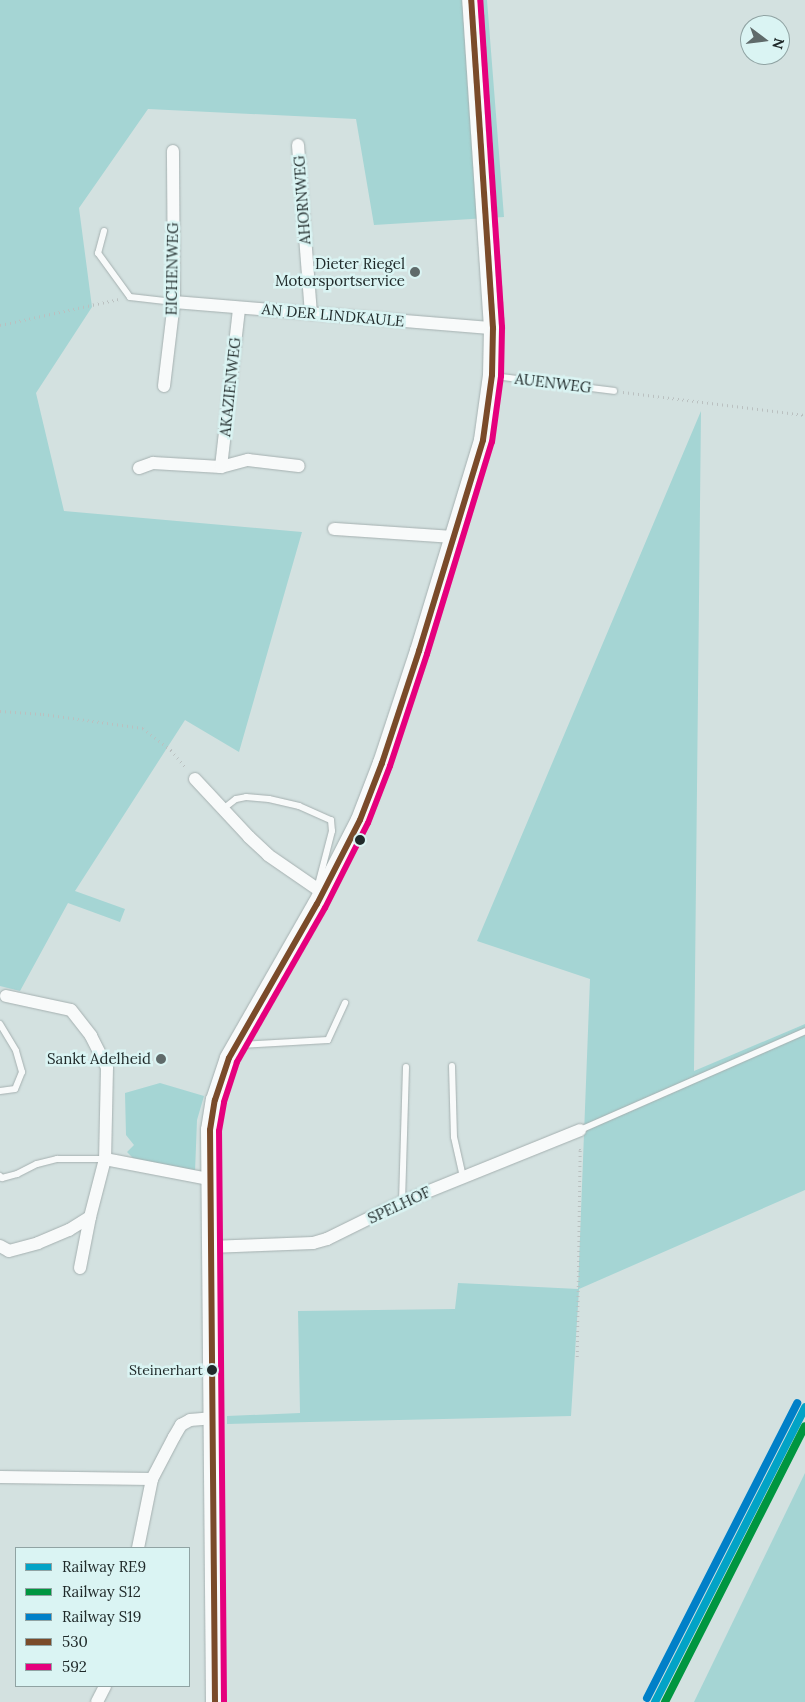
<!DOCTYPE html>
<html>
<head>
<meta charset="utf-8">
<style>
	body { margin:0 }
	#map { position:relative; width:805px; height:1702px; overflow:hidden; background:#d3e1e0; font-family:Lora,serif }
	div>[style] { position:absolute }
	.green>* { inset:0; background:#a5d5d4 }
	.path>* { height:2.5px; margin-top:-1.25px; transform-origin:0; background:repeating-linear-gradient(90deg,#bac0c0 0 1px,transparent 0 5px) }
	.roads { filter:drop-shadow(0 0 1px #a5b0b0) drop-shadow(0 0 1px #a5b0b0) }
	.lane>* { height:6px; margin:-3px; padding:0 3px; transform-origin:3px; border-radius:3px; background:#f8fafa }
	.street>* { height:12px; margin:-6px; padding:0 6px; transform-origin:6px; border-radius:6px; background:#f8fafa }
	.secondary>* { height:18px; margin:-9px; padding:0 9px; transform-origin:9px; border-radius:9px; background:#f8fafa }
	.bus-1>* { height:6px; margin:-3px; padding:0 3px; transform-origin:3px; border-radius:3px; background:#7a4b2a }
	.bus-2>* { height:6px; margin:-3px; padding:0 3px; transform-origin:3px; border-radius:3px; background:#e5007d }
	.rail-1>* { height:8px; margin:-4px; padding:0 4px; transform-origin:4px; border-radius:4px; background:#02a3c6 }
	.rail-2>* { height:8px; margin:-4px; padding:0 4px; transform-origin:4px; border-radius:4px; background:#009640 }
	.rail-3>* { height:8px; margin:-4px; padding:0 4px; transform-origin:4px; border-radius:4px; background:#0080c8 }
	.dots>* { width:14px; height:14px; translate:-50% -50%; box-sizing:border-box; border:2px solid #daf4f3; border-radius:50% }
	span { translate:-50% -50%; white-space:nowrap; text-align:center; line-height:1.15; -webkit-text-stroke:5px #daf4f3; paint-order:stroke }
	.bus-label { font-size:14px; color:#202a2a }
	.right { translate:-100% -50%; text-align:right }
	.street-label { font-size:15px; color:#202a2a }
	.poi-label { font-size:15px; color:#202a2a }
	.legend { position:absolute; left:15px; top:1547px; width:175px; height:140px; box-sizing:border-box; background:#daf4f3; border:1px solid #90a3a3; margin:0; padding:6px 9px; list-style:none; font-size:15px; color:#202a2a }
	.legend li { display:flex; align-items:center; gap:10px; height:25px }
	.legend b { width:25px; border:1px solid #90a3a3 }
	.north { position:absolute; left:740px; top:15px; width:50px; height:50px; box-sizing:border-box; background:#daf4f3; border:1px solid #90a3a3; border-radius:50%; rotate:105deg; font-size:14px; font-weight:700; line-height:20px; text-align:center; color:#202a2a }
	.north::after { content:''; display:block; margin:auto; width:18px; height:22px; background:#5f6a6a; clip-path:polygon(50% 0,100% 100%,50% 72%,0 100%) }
</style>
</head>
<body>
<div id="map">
	<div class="green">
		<div style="clip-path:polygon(0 0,487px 0,504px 217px,374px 225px,356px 119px,148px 109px,79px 208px,92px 307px,36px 393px,64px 511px,302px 532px,239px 752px,185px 720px,75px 891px,125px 909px,120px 922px,68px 903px,20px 991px,0 986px)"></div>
		<div style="clip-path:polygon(701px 411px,694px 1071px,805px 1024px,805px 1190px,579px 1289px,571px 1416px,227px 1424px,227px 1416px,300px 1413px,298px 1311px,455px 1309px,458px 1283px,578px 1289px,590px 979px,477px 941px)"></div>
		<div style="clip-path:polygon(160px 1083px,204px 1096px,197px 1120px,195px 1172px,137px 1162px,127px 1152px,134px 1145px,126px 1135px,125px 1093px)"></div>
		<div style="clip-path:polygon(805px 1473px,805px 1702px,694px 1702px)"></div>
	</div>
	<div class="path">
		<div style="left:0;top:325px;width:122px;rotate:-12.3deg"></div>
		<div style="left:623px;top:392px;width:183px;rotate:7.2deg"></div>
		<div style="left:0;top:711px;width:43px;rotate:4deg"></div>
		<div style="left:43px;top:714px;width:101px;rotate:8deg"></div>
		<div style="left:143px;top:728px;width:36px;rotate:38deg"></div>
		<div style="left:171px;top:750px;width:23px;rotate:50deg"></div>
		<div style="left:577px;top:1357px;width:207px;rotate:-89.2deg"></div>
		<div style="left:580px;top:1150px;width:4px;rotate:-117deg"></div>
	</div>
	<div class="roads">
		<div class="lane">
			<div style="left:104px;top:231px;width:23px;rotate:105deg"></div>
			<div style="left:98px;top:253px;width:54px;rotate:54deg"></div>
			<div style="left:130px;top:297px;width:44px;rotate:6.5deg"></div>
			<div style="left:494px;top:376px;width:121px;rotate:7.1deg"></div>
			<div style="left:223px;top:809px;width:16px;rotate:-38deg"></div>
			<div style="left:236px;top:799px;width:10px;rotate:-11deg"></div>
			<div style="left:246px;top:797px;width:23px;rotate:5deg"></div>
			<div style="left:269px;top:799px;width:31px;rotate:13deg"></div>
			<div style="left:299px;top:806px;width:35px;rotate:24deg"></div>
			<div style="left:331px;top:820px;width:11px;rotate:85deg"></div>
			<div style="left:332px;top:831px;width:60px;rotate:104.5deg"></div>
			<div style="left:0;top:1024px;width:31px;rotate:59deg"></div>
			<div style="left:16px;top:1051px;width:22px;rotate:74deg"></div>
			<div style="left:22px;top:1072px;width:18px;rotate:112deg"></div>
			<div style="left:15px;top:1089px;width:15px;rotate:172deg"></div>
			<div style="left:240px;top:1045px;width:88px;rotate:-3.3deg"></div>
			<div style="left:328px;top:1040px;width:41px;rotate:-65.3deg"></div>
			<div style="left:452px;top:1066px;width:71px;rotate:88.4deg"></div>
			<div style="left:454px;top:1137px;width:41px;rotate:77.3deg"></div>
			<div style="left:580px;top:1130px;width:246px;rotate:-23.7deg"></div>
			<div style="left:0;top:1176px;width:3px;rotate:45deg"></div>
			<div style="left:2px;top:1178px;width:16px;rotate:-15deg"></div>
			<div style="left:17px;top:1174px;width:22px;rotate:-27deg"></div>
			<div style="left:37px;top:1164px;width:21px;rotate:-14deg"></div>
			<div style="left:57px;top:1159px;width:48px"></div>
			<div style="left:402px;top:1202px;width:135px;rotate:-88.3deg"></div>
		</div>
		<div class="street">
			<div style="left:298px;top:145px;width:169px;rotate:85.6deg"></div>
			<div style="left:174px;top:302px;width:320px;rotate:4.7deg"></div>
			<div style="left:164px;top:386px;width:85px;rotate:-83.2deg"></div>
			<div style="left:174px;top:302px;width:151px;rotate:-90.4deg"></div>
			<div style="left:221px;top:467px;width:28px;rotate:-15deg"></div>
			<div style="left:248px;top:460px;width:51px;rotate:6.7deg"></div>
			<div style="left:139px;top:468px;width:15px;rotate:-20deg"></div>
			<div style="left:153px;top:463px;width:68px;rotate:3.4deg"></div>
			<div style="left:221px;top:467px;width:160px;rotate:-83.5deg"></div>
			<div style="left:334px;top:529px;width:121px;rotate:3.8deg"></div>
			<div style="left:195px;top:779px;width:79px;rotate:47deg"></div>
			<div style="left:249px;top:837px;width:26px;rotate:43deg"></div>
			<div style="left:268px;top:855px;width:67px;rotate:34.6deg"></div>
			<div style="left:6px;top:996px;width:66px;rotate:12.2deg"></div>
			<div style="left:71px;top:1010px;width:33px;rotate:52deg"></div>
			<div style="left:91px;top:1036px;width:35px;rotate:63deg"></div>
			<div style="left:107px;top:1067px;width:92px;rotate:91.2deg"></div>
			<div style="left:105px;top:1159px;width:106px;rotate:10.9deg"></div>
			<div style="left:0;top:1246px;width:10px;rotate:29deg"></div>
			<div style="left:9px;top:1251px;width:30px;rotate:-15deg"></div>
			<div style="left:38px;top:1243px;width:34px;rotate:-23deg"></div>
			<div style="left:69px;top:1230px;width:25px;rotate:-32deg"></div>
			<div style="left:90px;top:1217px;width:60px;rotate:-75.5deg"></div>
			<div style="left:210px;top:1247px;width:103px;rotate:-2.2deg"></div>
			<div style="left:313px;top:1243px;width:15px;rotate:-16deg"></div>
			<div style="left:327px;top:1239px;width:84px;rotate:-26.3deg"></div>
			<div style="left:402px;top:1202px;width:192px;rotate:-22deg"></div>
			<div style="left:80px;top:1268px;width:52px;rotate:-78.9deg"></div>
			<div style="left:0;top:1477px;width:152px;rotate:0.8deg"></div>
			<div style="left:138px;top:1548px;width:70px;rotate:-78.5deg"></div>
			<div style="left:152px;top:1479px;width:47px;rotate:-62.4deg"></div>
			<div style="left:174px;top:1437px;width:14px;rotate:-60deg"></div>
			<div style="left:181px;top:1425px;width:10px;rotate:-29deg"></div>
			<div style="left:190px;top:1420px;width:21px;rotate:-5deg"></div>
			<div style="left:97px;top:1702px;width:18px;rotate:-63deg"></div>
		</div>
		<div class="secondary">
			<div style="left:215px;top:1702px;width:572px;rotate:-90.5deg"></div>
			<div style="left:210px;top:1130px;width:30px;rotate:-81deg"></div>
			<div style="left:215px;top:1100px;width:44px;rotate:-71.6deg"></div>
			<div style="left:229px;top:1058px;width:177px;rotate:-60.3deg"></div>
			<div style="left:317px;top:904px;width:94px;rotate:-62.9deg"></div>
			<div style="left:360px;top:820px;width:61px;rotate:-68.9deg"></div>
			<div style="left:382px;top:763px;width:118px;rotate:-71.7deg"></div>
			<div style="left:419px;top:651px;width:220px;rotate:-73.1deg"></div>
			<div style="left:483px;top:440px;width:66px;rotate:-82.1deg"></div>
			<div style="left:492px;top:375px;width:47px;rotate:-88.8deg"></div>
			<div style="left:493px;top:328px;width:329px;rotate:-93.8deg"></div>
		</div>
	</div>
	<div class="bus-1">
		<div style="left:215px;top:1702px;width:572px;rotate:-90.5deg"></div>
		<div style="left:210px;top:1130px;width:30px;rotate:-81deg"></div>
		<div style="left:215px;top:1100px;width:44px;rotate:-71.6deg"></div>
		<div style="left:229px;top:1058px;width:177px;rotate:-60.3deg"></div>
		<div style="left:317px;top:904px;width:94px;rotate:-62.9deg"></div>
		<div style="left:360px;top:820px;width:61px;rotate:-68.9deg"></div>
		<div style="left:382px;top:763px;width:118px;rotate:-71.7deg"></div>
		<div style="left:419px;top:651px;width:220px;rotate:-73.1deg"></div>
		<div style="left:483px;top:440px;width:66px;rotate:-82.1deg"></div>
		<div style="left:492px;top:375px;width:47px;rotate:-88.8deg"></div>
		<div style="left:493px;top:328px;width:329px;rotate:-93.8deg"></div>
	</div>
	<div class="bus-2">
		<div style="left:224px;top:1702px;width:571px;rotate:-90.5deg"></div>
		<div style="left:219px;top:1131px;width:29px;rotate:-80deg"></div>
		<div style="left:224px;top:1102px;width:42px;rotate:-72deg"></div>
		<div style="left:237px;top:1062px;width:177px;rotate:-60.3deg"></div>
		<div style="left:325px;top:908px;width:95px;rotate:-63.2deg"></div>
		<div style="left:368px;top:823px;width:61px;rotate:-68.9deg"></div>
		<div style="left:390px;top:766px;width:118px;rotate:-71.7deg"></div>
		<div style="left:427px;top:654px;width:222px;rotate:-73deg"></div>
		<div style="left:492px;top:442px;width:67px;rotate:-82.2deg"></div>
		<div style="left:501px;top:376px;width:49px;rotate:-88.8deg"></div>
		<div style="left:502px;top:327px;width:328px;rotate:-93.8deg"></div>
	</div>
	<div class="rail-1">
		<div style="left:655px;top:1702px;width:331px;rotate:-63deg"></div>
	</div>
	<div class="rail-2">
		<div style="left:665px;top:1702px;width:309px;rotate:-63.1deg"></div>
	</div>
	<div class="rail-3">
		<div style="left:647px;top:1698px;width:331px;rotate:-63deg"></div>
	</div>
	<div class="dots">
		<div style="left:415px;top:272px;background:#5f6a6a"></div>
		<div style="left:360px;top:840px;background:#202a2a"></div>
		<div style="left:161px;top:1059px;background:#5f6a6a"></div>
		<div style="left:212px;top:1370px;background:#202a2a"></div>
	</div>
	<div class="bus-label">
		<span class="right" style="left:203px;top:1370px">Steinerhart</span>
	</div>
	<div class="street-label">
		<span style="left:302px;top:200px;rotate:-94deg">AHORNWEG</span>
		<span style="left:172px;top:269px;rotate:-89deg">EICHENWEG</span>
		<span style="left:333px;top:315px;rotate:5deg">AN DER LINDKAULE</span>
		<span style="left:553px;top:383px;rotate:7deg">AUENWEG</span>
		<span style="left:230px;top:387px;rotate:-84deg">AKAZIENWEG</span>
		<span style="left:399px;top:1205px;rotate:-25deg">SPELHOF</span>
	</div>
	<div class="poi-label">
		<span class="right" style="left:405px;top:272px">Dieter Riegel<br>Motorsportservice</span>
		<span class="right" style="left:151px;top:1059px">Sankt Adelheid</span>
	</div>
	<ul class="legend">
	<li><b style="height:6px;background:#02a3c6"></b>Railway RE9</li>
	<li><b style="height:6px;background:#009640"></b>Railway S12</li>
	<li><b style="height:6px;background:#0080c8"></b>Railway S19</li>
	<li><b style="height:6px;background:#7a4b2a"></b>530</li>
	<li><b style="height:6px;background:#e5007d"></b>592</li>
	</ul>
	<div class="north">N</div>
</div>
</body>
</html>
